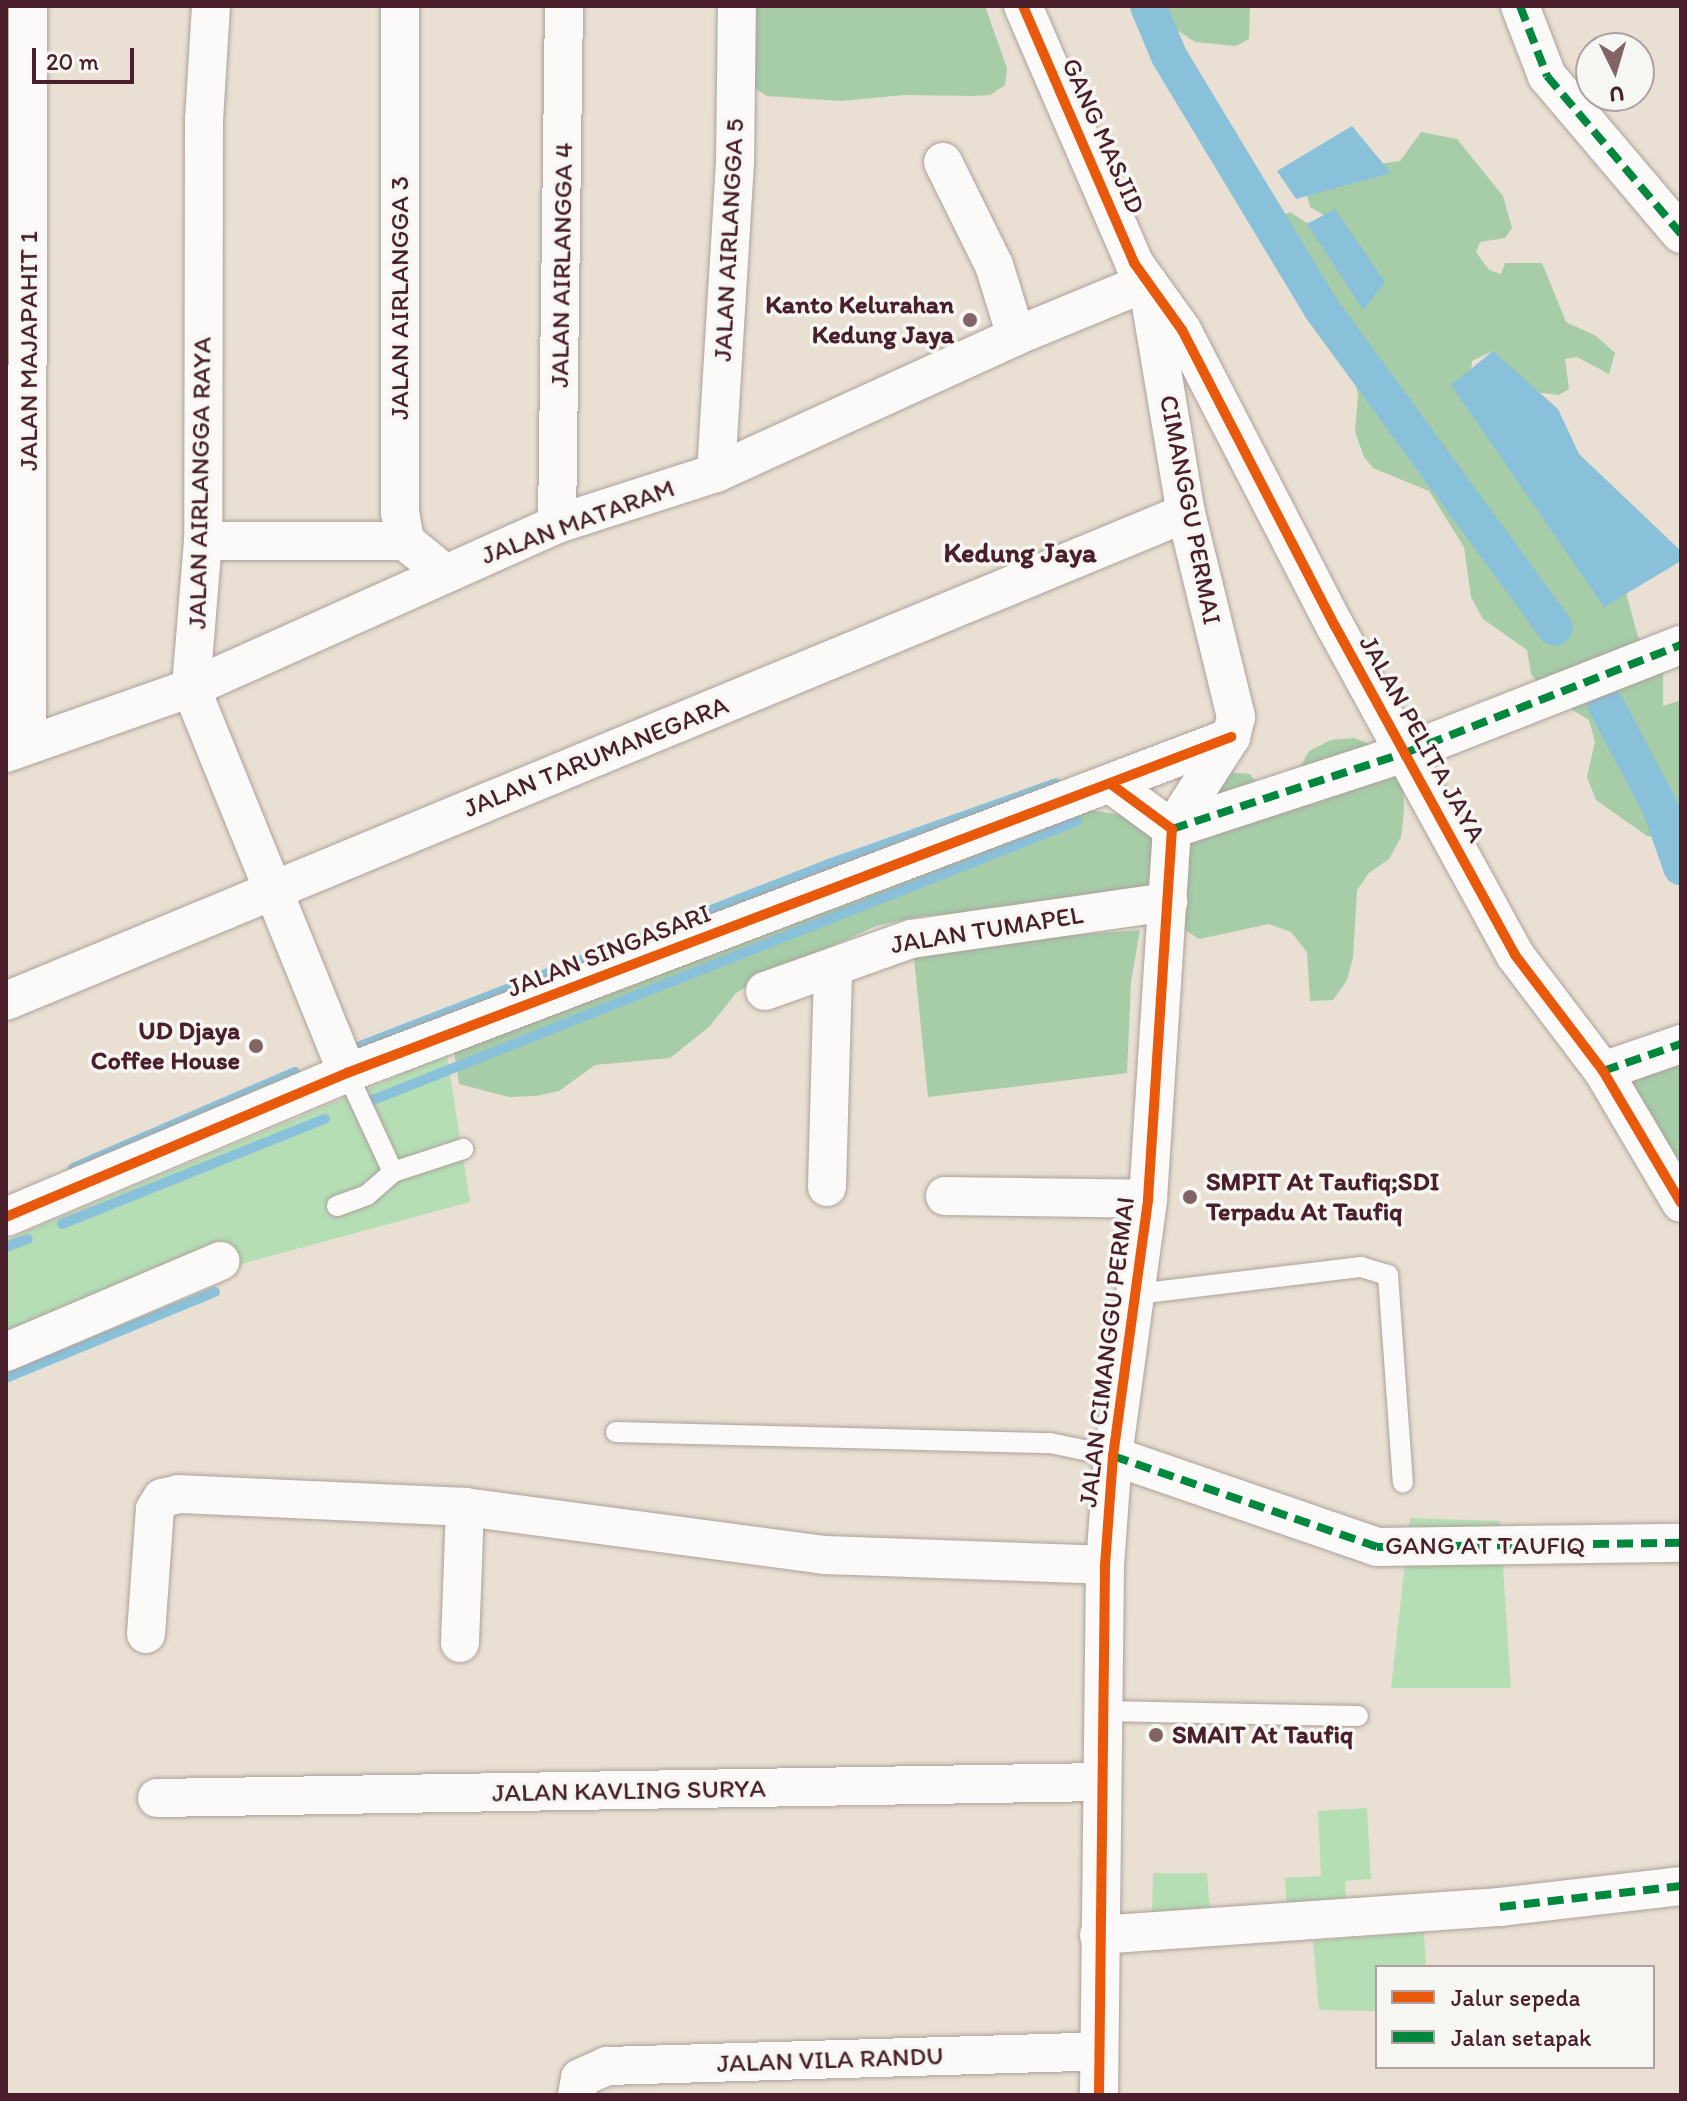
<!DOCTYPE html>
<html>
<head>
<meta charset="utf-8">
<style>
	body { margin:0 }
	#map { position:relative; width:1687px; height:2101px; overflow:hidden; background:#e9e0d3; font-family:Itim,sans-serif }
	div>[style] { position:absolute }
	.green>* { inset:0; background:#b5deb5 }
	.forest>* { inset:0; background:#a6cca8 }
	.water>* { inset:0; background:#8ac1da }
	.stream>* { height:10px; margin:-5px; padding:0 5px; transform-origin:5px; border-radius:5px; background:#8ac1da }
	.canal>* { height:36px; margin:-18px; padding:0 18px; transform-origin:18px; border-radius:18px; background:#8ac1da }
	.roads { filter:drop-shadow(0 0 2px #aca19b) drop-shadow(0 0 2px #aca19b) }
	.lane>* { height:20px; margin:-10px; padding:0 10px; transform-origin:10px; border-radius:10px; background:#fcfaf8 }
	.street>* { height:38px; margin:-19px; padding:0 19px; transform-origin:19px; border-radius:19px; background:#fcfaf8 }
	.quiet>* { height:8px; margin-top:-4px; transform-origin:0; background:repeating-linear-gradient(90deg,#00873e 0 16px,transparent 0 24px) }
	.cycleway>* { height:10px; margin:-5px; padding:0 5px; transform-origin:5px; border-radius:5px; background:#e8590c }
	.dots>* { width:22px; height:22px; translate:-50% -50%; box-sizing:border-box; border:4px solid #f6f6f2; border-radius:50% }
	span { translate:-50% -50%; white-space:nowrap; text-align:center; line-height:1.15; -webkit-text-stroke:7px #f6f6f2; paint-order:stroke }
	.street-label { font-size:26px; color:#4a1f2b }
	.poi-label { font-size:26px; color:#4a1f2b; font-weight:700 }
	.right { translate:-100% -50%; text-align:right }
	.left { translate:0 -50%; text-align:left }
	.neighbourhood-label { font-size:28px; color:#4a1f2b; font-weight:700 }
	.frame { position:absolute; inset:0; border:8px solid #4a1f2b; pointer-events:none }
	.legend { position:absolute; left:1375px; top:1965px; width:280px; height:104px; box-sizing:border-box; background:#f6f6f2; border:2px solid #b1a0a2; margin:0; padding:10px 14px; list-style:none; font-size:24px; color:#4a1f2b }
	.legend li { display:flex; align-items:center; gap:16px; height:40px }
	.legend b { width:40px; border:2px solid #b1a0a2 }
	.north { position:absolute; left:1575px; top:32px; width:80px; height:80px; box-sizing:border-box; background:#f6f6f2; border:2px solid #b1a0a2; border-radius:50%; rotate:175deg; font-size:22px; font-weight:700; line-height:32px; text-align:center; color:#4a1f2b }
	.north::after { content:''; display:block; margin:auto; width:28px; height:36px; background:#826366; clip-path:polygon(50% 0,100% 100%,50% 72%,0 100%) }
	.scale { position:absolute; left:32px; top:48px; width:102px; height:36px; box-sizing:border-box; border:4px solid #4a1f2b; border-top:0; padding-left:10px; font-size:24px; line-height:28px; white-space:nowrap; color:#4a1f2b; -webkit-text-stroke:6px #f6f6f2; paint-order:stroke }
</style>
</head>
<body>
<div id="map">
	<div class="green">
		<div style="clip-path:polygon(447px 1055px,470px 1202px,248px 1262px,6px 1359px,6px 1240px)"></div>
		<div style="clip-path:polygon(1410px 1518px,1500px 1521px,1511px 1688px,1391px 1688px)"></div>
		<div style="clip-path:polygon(1367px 1808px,1371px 1879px,1345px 1881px,1347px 1908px,1287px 1912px,1285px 1878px,1321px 1876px,1318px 1811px)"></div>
		<div style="clip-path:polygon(1153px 1873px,1207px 1873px,1210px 1914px,1152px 1918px)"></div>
		<div style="clip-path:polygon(1424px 1932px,1426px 1967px,1377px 1967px,1377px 2011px,1319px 2010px,1313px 1941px)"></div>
	</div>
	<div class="forest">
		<div style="clip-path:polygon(750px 6px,985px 6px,1007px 68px,1005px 85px,990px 95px,973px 96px,904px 95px,841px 101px,767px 96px,753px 87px)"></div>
		<div style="clip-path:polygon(1159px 6px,1250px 6px,1249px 39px,1236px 46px,1195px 42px,1177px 30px)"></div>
		<div style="clip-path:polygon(1421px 132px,1457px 139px,1503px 196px,1512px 228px,1505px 238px,1480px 242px,1476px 252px,1489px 270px,1501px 274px,1505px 263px,1542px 263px,1566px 322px,1596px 336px,1615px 353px,1609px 374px,1577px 357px,1565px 359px,1569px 389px,1559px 395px,1534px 392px,1493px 351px,1472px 361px,1471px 372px,1626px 593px,1638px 637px,1663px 672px,1663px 706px,1681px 700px,1681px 836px,1672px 840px,1647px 836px,1596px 800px,1587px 777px,1595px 742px,1589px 720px,1546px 694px,1531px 674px,1527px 650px,1483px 619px,1471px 597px,1464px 547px,1429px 491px,1373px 468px,1364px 457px,1355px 432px,1358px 395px,1353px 370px,1332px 334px,1311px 320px,1305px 280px,1278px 240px,1280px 217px,1290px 212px,1307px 223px,1332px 220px,1310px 207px,1307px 195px,1375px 165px,1400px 161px)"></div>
		<div style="clip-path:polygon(1354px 738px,1375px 746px,1403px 785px,1404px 811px,1401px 837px,1389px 859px,1369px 873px,1357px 890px,1353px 957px,1347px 980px,1333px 1000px,1310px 1001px,1307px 952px,1291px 932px,1269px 924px,1199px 939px,1179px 926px,979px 912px,923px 916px,876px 926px,759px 979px,736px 993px,709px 1027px,670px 1058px,595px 1065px,559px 1091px,536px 1096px,509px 1097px,459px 1084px,454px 1051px,1089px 810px,1155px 820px,1196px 770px,1250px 774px,1264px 792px,1297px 773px,1309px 751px,1331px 740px)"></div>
		<div style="clip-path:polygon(1140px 930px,1131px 982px,1127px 1073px,928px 1097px,913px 948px)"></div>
		<div style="clip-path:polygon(1681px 1049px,1681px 1168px,1664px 1164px,1625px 1070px)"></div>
	</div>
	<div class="water">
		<div style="clip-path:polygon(1352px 126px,1391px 173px,1296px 199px,1277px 171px)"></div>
		<div style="clip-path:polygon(1335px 209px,1385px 282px,1363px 310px,1307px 224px)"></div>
		<div style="clip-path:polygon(1493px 351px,1558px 409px,1579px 454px,1681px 551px,1681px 561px,1604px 607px,1451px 385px)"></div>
	</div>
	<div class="stream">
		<div style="left:350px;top:1050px;width:514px;rotate:-21.22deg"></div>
		<div style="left:829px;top:864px;width:241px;rotate:-19.6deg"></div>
		<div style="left:365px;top:1103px;width:766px;rotate:-21.61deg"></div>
		<div style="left:73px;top:1168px;width:242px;rotate:-23.4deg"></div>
		<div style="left:62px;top:1224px;width:283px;rotate:-21.8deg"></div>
		<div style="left:6px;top:1247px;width:23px;rotate:-20deg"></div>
		<div style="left:6px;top:1378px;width:226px;rotate:-22.4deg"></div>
	</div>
	<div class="canal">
		<div style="left:1148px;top:6px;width:54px;rotate:67.2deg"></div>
		<div style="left:1169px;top:56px;width:294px;rotate:58.9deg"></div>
		<div style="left:1321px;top:308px;width:396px;rotate:53.8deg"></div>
		<div style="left:1606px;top:705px;width:115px;rotate:62.1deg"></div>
		<div style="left:1660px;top:807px;width:64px;rotate:70.7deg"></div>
	</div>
	<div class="roads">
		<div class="lane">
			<div style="left:347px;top:1073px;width:109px;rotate:65.1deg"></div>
			<div style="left:337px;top:1206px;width:32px;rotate:-20deg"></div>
			<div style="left:367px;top:1195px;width:35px;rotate:-41deg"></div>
			<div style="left:393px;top:1172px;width:74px;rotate:-18.2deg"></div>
			<div style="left:1137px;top:1294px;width:226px;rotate:-6.9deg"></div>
			<div style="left:1361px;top:1267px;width:28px;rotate:17deg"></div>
			<div style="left:1388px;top:1275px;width:208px;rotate:85.9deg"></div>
			<div style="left:616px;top:1432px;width:434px;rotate:1.5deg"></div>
			<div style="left:1050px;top:1443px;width:64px;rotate:11.7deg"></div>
			<div style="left:1100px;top:1711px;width:258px;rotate:1.1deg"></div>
		</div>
		<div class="street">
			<div style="left:211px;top:6px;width:113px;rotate:93.5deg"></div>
			<div style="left:204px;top:119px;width:422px;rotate:90.1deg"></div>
			<div style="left:203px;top:541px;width:147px;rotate:94.7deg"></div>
			<div style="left:191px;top:688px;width:415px;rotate:67.9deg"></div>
			<div style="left:400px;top:6px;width:506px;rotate:90deg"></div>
			<div style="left:400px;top:512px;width:29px;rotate:80deg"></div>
			<div style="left:405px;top:541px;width:49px;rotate:39.2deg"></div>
			<div style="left:1023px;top:6px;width:280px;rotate:66.6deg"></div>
			<div style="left:1134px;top:263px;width:82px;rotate:54.4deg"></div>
			<div style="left:1182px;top:330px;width:333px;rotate:62.7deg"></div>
			<div style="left:1335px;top:626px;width:375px;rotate:61.3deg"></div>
			<div style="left:1515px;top:955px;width:146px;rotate:52.8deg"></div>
			<div style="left:1603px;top:1071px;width:153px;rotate:59.4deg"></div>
			<div style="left:1520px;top:6px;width:75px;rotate:68.9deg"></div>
			<div style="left:1547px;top:76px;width:207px;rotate:49.7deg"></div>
			<div style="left:943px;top:162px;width:115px;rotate:63.7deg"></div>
			<div style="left:994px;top:265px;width:74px;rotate:72.8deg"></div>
			<div style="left:1149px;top:293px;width:223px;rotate:80.5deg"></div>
			<div style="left:1186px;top:513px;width:210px;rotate:76.2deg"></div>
			<div style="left:1236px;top:717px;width:21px;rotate:104deg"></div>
			<div style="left:1231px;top:737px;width:109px;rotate:122.7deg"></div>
			<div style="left:716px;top:473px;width:311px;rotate:-86.5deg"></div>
			<div style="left:735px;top:163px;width:157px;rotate:-89.3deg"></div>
			<div style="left:557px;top:524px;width:518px;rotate:-89.23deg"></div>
			<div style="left:203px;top:541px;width:202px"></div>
			<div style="left:27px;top:743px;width:737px;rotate:-89.92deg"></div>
			<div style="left:6px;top:753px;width:196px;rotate:-19.4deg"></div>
			<div style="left:191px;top:688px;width:401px;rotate:-24.1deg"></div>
			<div style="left:557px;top:524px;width:167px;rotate:-17.8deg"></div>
			<div style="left:716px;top:473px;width:330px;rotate:-24.5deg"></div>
			<div style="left:1016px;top:336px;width:142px;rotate:-22.4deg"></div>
			<div style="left:1172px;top:829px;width:245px;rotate:-18.1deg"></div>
			<div style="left:1405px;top:753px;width:296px;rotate:-21.4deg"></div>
			<div style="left:765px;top:991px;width:155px;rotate:-19.6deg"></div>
			<div style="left:911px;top:939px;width:260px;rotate:-8.2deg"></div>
			<div style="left:6px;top:1001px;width:1277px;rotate:-22.47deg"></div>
			<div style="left:1603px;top:1071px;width:83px;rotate:-19.1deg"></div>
			<div style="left:827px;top:1187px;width:217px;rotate:-88.4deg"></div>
			<div style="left:945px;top:1196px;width:203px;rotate:0.8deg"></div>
			<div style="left:6px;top:1217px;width:370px;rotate:-22.9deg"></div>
			<div style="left:347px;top:1073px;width:946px;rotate:-20.81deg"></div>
			<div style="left:6px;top:1352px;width:233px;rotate:-23deg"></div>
			<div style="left:1113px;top:1456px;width:279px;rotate:19deg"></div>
			<div style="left:1377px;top:1547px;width:304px;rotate:-0.8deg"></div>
			<div style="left:146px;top:1634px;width:125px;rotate:-85.9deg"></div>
			<div style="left:155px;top:1509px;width:13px;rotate:-58deg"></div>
			<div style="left:162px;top:1498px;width:17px;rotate:-13deg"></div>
			<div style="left:179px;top:1494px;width:286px;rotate:2.6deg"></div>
			<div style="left:465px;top:1507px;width:361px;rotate:7.6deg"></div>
			<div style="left:823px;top:1555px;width:282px;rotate:2deg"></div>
			<div style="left:460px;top:1643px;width:136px;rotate:-87.9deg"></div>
			<div style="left:157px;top:1798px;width:943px;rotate:-0.97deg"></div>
			<div style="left:1099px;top:1935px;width:402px;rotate:-4deg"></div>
			<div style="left:1500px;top:1907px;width:182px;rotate:-6.6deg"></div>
			<div style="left:577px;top:2095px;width:17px;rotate:-80deg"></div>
			<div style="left:580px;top:2078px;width:30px;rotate:-24deg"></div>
			<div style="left:607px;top:2066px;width:492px;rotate:-1.7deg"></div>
			<div style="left:1099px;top:2095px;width:530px;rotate:-89.35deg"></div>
			<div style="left:1105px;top:1565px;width:109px;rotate:-85.8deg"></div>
			<div style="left:1113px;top:1456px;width:259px;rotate:-82.2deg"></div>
			<div style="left:1148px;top:1199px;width:371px;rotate:-86.3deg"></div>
			<div style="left:1172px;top:829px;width:74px;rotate:-143.7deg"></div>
		</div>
	</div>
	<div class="quiet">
		<div style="left:1520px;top:6px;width:75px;rotate:68.9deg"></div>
		<div style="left:1547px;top:76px;width:207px;rotate:49.7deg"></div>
		<div style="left:1172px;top:829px;width:245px;rotate:-18.1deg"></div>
		<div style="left:1405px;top:753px;width:296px;rotate:-21.4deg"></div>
		<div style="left:1603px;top:1071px;width:83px;rotate:-19.1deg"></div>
		<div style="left:1113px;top:1456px;width:279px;rotate:19deg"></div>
		<div style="left:1377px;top:1547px;width:304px;rotate:-0.8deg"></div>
		<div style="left:1500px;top:1907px;width:182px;rotate:-6.6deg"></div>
	</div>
	<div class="cycleway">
		<div style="left:1023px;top:6px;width:280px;rotate:66.6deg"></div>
		<div style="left:1134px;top:263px;width:82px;rotate:54.4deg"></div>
		<div style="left:1182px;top:330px;width:333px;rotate:62.7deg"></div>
		<div style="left:1335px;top:626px;width:375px;rotate:61.3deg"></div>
		<div style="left:1515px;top:955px;width:146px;rotate:52.8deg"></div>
		<div style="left:1603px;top:1071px;width:153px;rotate:59.4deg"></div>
		<div style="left:6px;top:1217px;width:370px;rotate:-22.9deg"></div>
		<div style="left:347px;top:1073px;width:946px;rotate:-20.81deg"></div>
		<div style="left:1099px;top:2095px;width:530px;rotate:-89.35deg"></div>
		<div style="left:1105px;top:1565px;width:109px;rotate:-85.8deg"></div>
		<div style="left:1113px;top:1456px;width:259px;rotate:-82.2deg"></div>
		<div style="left:1148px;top:1199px;width:371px;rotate:-86.3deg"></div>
		<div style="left:1172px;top:829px;width:74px;rotate:-143.7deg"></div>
	</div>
	<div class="dots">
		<div style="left:970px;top:320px;background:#826366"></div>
		<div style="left:256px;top:1046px;background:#826366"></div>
		<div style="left:1190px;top:1197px;background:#826366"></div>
		<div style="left:1156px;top:1735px;background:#826366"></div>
	</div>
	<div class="street-label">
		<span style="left:1103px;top:136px;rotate:66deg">GANG MASJID</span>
		<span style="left:729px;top:240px;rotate:-87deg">JALAN AIRLANGGA 5</span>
		<span style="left:562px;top:265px;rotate:-89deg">JALAN AIRLANGGA 4</span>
		<span style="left:400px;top:298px;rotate:-90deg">JALAN AIRLANGGA 3</span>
		<span style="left:29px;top:351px;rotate:-90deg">JALAN MAJAPAHIT 1</span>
		<span style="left:200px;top:483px;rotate:-89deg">JALAN AIRLANGGA RAYA</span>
		<span style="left:1190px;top:510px;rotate:79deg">CIMANGGU PERMAI</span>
		<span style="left:578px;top:522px;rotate:-20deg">JALAN MATARAM</span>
		<span style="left:1422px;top:739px;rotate:61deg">JALAN PELITA JAYA</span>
		<span style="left:596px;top:757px;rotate:-22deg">JALAN TARUMANEGARA</span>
		<span style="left:987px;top:930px;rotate:-9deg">JALAN TUMAPEL</span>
		<span style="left:609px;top:951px;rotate:-21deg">JALAN SINGASARI</span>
		<span style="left:1107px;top:1352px;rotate:-83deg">JALAN CIMANGGU PERMAI</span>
		<span style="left:1485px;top:1546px">GANG AT TAUFIQ</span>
		<span style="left:629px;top:1791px;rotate:-1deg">JALAN KAVLING SURYA</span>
		<span style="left:830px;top:2060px;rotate:-2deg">JALAN VILA RANDU</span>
	</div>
	<div class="poi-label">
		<span class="right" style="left:954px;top:320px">Kanto Kelurahan<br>Kedung Jaya</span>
		<span class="right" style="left:240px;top:1046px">UD Djaya<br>Coffee House</span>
		<span class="left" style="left:1206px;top:1197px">SMPIT At Taufiq;SDI<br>Terpadu At Taufiq</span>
		<span class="left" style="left:1172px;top:1735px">SMAIT At Taufiq</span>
	</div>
	<div class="neighbourhood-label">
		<span style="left:1020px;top:552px">Kedung Jaya</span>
	</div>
	<div class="frame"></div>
	<ul class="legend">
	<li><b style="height:10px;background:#e8590c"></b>Jalur sepeda</li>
	<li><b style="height:10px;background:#00873e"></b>Jalan setapak</li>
	</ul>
	<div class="north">U</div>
	<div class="scale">20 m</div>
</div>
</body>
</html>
